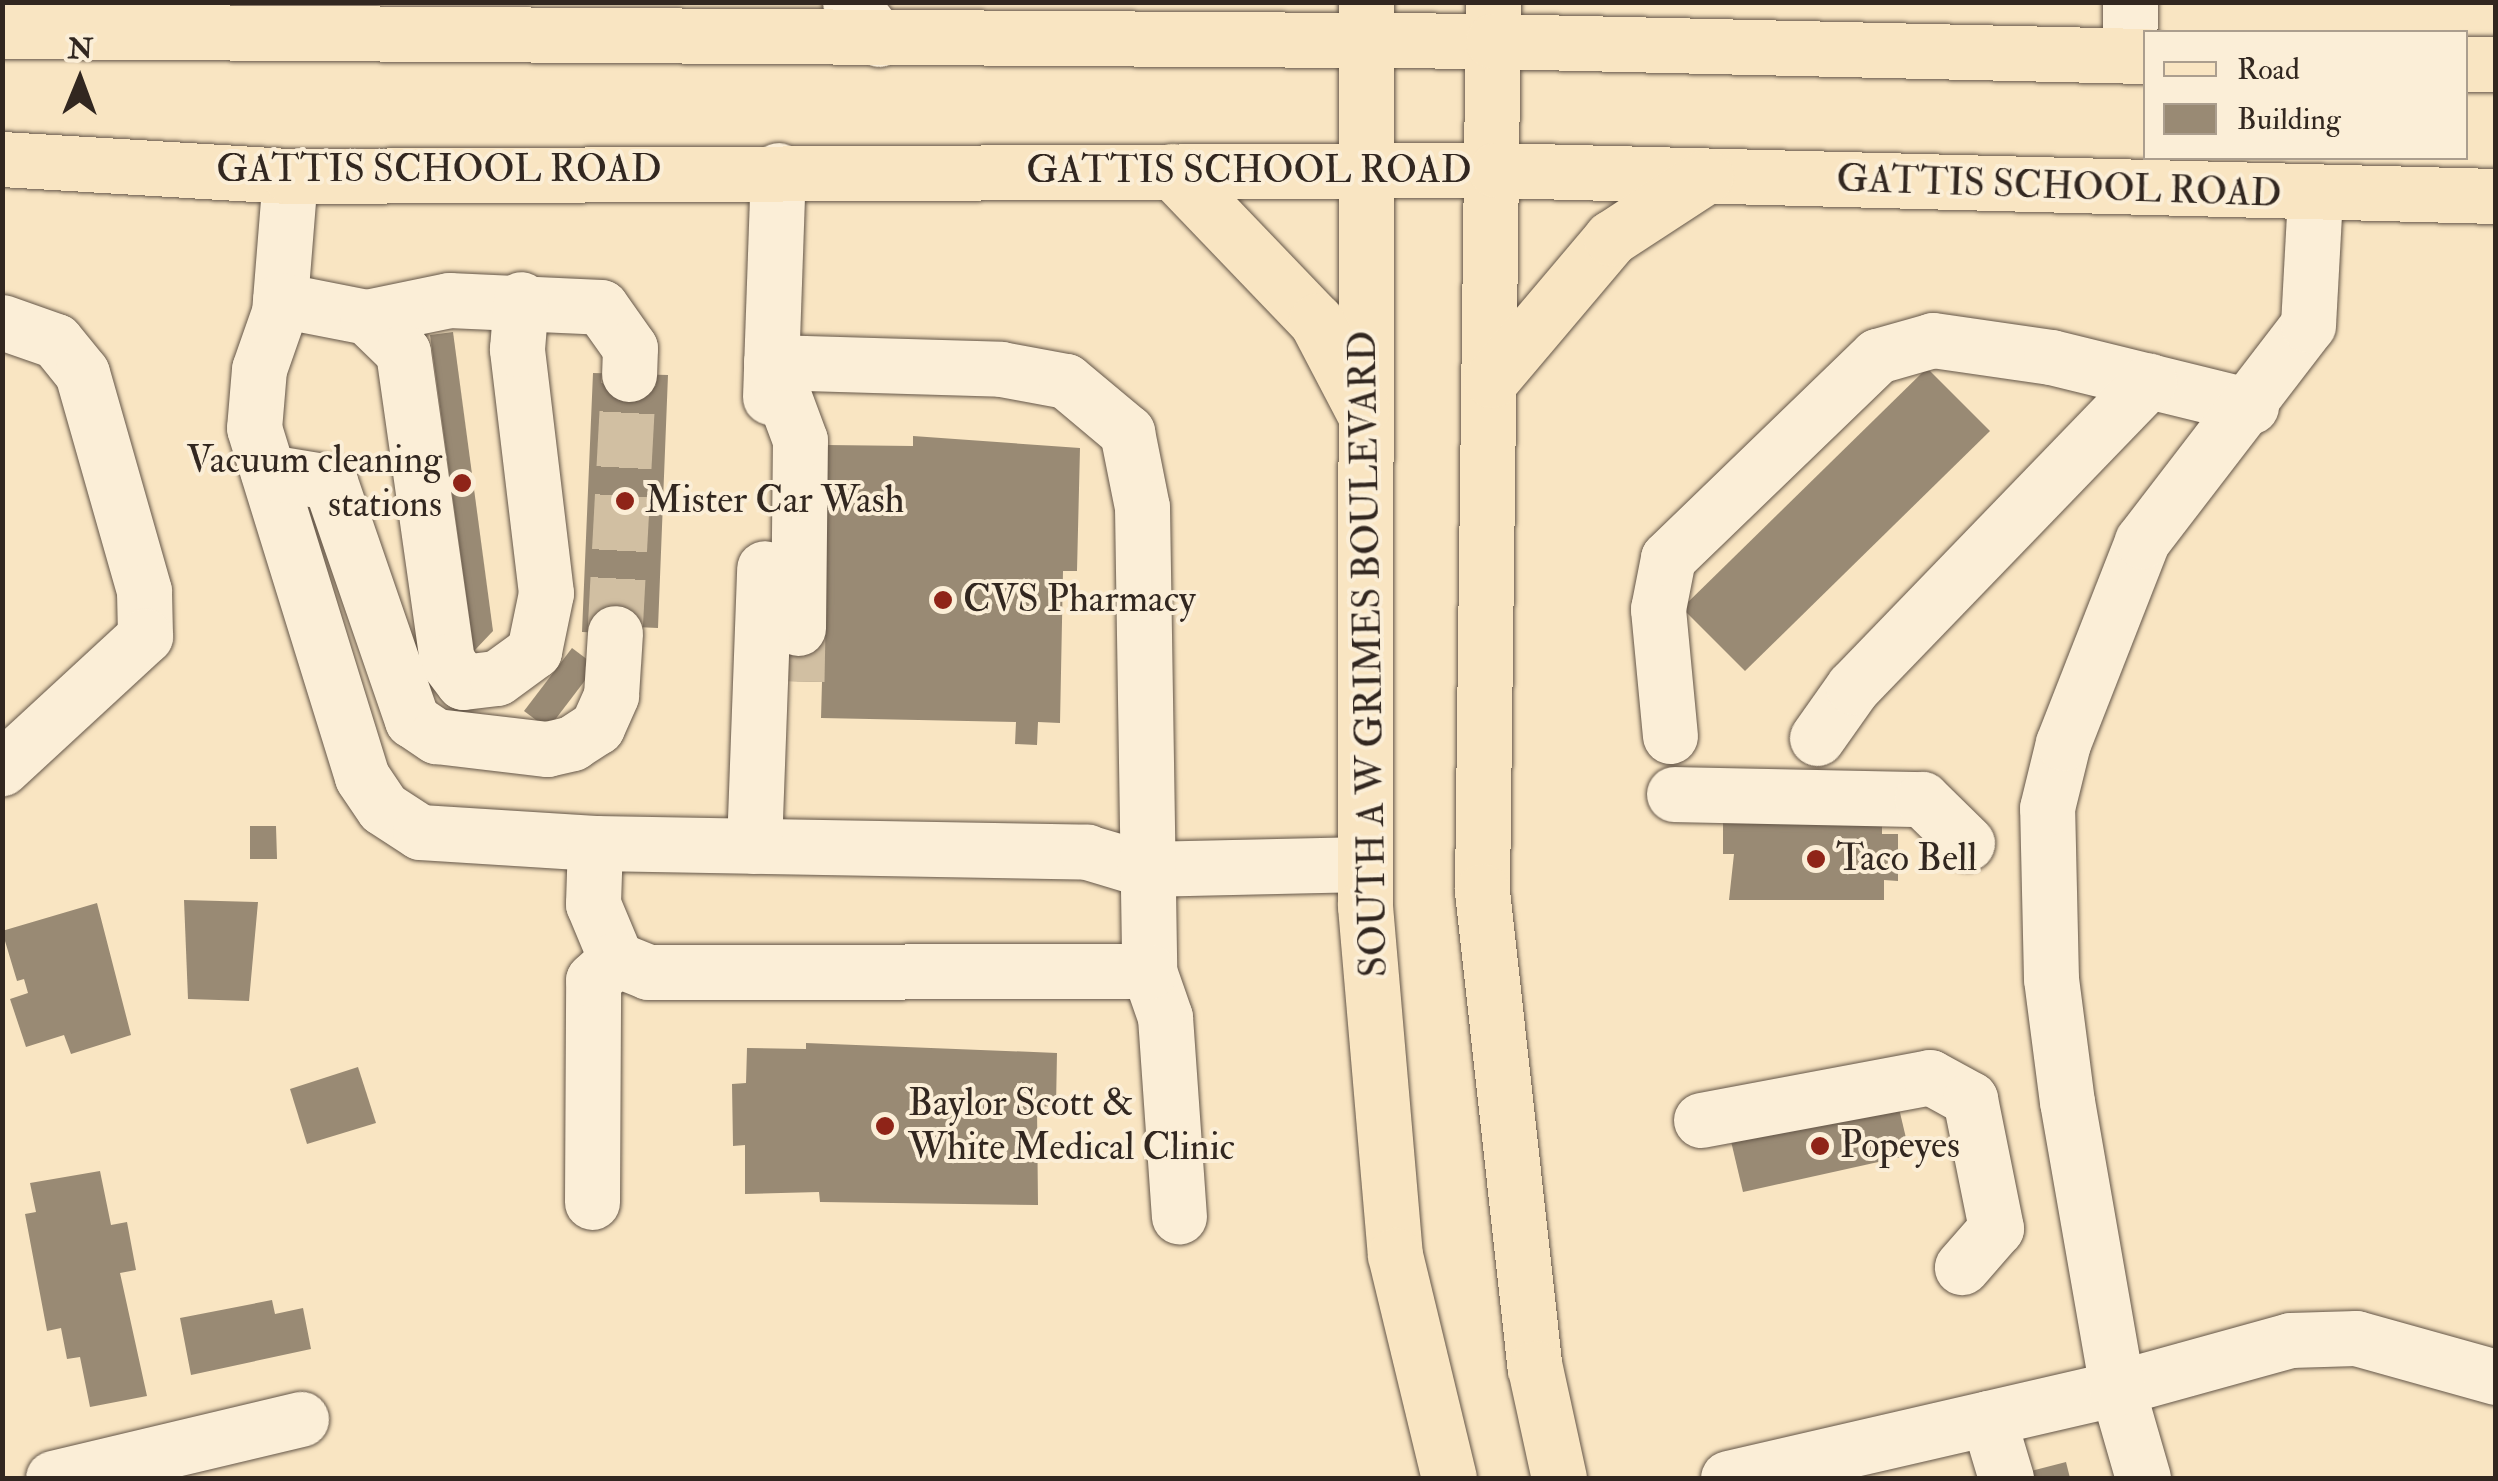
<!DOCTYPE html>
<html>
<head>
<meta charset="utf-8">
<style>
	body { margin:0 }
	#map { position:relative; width:2498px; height:1481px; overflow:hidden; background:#f9e5c2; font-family:"IM FELL Double Pica",serif }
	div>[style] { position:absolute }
	.building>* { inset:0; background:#998a74 }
	.minor-tunnel>* { height:55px; margin-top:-27.5px; transform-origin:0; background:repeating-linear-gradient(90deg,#d1bfa2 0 55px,transparent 0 83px) }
	.roads { filter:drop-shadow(0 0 2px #645648) drop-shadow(0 0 2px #645648) }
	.minor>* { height:55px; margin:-27.5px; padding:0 27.5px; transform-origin:27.5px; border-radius:27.5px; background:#fbeed7 }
	.major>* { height:55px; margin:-27.5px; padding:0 27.5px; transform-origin:27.5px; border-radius:27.5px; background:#f9e5c2 }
	.dots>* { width:28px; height:28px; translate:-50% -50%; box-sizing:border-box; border:5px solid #fbeed7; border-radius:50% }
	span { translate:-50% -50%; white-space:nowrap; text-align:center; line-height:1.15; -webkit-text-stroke:8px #fbeed7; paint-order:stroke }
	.street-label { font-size:38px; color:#322720 }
	.poi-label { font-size:38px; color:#322720 }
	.right { translate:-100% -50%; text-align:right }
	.left { translate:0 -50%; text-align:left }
	.frame { position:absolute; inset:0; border:5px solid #322720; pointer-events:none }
	.legend { position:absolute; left:2143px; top:30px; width:325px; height:130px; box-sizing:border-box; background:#fbeed7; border:2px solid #ab9e8e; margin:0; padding:12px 18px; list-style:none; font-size:30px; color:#322720 }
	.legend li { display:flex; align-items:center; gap:20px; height:50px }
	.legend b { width:50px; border:2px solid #ab9e8e }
	.north { position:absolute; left:30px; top:30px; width:100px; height:100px; -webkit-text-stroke:8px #fbeed7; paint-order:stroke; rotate:1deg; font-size:28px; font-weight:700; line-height:40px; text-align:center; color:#322720 }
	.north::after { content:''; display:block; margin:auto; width:35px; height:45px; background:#322720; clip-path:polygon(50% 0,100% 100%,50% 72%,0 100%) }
</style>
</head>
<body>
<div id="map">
	<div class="building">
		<div style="clip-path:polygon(453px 332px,493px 631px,474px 651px,430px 335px)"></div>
		<div style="clip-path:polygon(1927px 368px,1990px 431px,1745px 671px,1682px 608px)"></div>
		<div style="clip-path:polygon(593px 373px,668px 375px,658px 628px,636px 627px,636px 634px,582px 632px)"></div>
		<div style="clip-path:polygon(913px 436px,1080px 448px,1077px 571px,1063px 571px,1060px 723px,1038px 722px,1037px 745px,1015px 744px,1016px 722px,821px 718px,822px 682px,784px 681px,785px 627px,827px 445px,913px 446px)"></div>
		<div style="clip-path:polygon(572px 648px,596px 666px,548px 729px,524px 711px)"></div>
		<div style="clip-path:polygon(1723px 811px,1882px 820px,1882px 834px,1898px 834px,1898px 881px,1884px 880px,1884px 900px,1729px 900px,1734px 854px,1723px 854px)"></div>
		<div style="clip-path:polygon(250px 826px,276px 826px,277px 859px,250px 859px)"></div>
		<div style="clip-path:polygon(184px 900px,258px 902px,249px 1001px,188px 999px)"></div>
		<div style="clip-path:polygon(97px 903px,131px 1035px,71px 1054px,64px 1035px,26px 1047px,10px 999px,28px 993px,24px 979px,17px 981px,2px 931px)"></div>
		<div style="clip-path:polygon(806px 1043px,1057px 1053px,1056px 1106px,1037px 1107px,1038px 1205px,820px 1202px,819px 1192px,745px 1194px,745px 1145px,733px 1146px,732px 1084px,746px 1083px,747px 1048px,806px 1049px)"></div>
		<div style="clip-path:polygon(358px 1067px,376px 1123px,307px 1144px,290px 1089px)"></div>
		<div style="clip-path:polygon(1897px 1100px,1910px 1155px,1743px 1192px,1730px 1137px)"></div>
		<div style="clip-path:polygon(100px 1171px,111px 1225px,127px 1222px,136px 1270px,120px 1273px,147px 1396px,90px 1407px,80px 1357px,67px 1359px,61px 1328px,47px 1331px,25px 1214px,36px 1212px,30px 1183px)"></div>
		<div style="clip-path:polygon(272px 1300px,275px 1314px,303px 1308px,311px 1349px,191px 1375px,180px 1318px)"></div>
		<div style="clip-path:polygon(2066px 1462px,2070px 1478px,2008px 1478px,2008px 1477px)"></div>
	</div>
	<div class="minor-tunnel">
		<div style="left:615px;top:633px;width:259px;rotate:-86.9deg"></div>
		<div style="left:797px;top:681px;width:53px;rotate:-88.9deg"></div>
	</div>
	<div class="roads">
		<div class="minor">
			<div style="left:850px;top:2px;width:47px;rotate:51.9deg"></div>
			<div style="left:2129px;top:55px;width:53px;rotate:-88.9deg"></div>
			<div style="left:290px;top:176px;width:136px;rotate:94.6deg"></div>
			<div style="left:279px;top:312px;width:60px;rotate:109.3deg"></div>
			<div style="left:259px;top:369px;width:59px;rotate:94.8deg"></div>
			<div style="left:254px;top:428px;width:365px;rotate:72.8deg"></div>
			<div style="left:362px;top:777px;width:37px;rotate:56deg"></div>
			<div style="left:383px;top:808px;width:44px;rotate:33deg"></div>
			<div style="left:420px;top:832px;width:175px;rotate:3.6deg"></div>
			<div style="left:595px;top:843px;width:492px;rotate:1deg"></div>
			<div style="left:1087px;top:852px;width:59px;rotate:16.6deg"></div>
			<div style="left:1144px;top:869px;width:221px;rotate:-1.3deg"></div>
			<div style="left:280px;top:300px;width:89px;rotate:11.1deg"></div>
			<div style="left:367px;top:317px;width:84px;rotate:-11.7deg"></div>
			<div style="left:449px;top:300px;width:152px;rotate:2.6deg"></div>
			<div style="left:601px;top:307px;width:50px;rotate:54.7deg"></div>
			<div style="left:630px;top:348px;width:26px;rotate:92deg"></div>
			<div style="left:367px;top:317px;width:50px;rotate:44.2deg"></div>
			<div style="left:403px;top:352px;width:312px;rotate:81.9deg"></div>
			<div style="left:447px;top:661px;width:26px;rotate:53deg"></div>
			<div style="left:463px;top:682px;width:34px;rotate:-7deg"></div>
			<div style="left:497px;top:678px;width:46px;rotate:-36.1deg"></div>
			<div style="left:534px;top:651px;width:59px;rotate:-78.3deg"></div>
			<div style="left:546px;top:593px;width:246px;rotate:-96.8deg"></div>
			<div style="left:517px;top:349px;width:50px;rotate:-85.4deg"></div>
			<div style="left:2px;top:322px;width:57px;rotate:19.4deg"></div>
			<div style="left:56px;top:341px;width:41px;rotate:50.9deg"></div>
			<div style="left:82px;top:373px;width:227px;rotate:74.1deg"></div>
			<div style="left:144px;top:591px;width:45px;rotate:88.7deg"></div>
			<div style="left:145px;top:636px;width:195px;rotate:137.3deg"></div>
			<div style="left:770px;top:397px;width:227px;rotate:-88deg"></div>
			<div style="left:268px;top:472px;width:63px;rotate:9.2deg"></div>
			<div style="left:330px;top:482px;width:252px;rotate:71deg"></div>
			<div style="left:412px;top:720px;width:29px;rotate:34deg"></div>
			<div style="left:436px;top:736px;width:112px;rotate:6.7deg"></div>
			<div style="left:547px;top:749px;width:26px;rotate:-13deg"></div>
			<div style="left:572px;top:743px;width:30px;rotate:-33deg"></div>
			<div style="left:597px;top:727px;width:35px;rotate:-66deg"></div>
			<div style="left:611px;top:695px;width:62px;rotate:-86.3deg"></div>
			<div style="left:798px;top:628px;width:188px;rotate:-89.4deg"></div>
			<div style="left:800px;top:440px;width:83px;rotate:-110.4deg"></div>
			<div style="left:771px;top:362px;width:230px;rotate:1.7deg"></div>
			<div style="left:1001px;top:369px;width:66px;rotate:10.5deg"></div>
			<div style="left:1066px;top:381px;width:80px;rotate:39.9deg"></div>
			<div style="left:1127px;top:432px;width:76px;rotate:78.7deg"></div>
			<div style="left:1142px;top:507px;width:464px;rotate:89.1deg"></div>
			<div style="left:1149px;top:971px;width:49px;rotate:70.8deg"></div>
			<div style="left:1165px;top:1017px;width:200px;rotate:86deg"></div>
			<div style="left:1670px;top:736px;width:128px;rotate:-95.4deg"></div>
			<div style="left:1658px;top:609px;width:52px;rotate:-78.9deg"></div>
			<div style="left:1668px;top:558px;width:291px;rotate:-44deg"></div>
			<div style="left:1877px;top:356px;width:58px;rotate:-15.9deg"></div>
			<div style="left:1933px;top:340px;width:119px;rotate:8.2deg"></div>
			<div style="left:2051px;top:357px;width:206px;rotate:13.8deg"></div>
			<div style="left:1817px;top:738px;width:62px;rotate:-54.8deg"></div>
			<div style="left:1853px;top:687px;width:426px;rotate:-46deg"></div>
			<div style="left:1674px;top:794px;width:248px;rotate:1.2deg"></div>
			<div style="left:1922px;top:799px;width:63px;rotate:44.4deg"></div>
			<div style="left:595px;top:843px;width:61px;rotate:91.9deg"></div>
			<div style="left:593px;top:904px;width:60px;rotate:67.3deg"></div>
			<div style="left:616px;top:959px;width:35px;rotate:22deg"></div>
			<div style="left:648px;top:972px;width:501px;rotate:-0.11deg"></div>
			<div style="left:754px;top:846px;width:278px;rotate:-87.9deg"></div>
			<div style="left:1701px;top:1120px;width:233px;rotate:-10.6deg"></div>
			<div style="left:1930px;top:1077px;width:46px;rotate:28.8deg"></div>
			<div style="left:1970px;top:1099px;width:132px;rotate:78.6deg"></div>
			<div style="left:1996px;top:1228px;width:52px;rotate:131.1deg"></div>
			<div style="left:592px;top:1202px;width:222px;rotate:-89.7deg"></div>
			<div style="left:593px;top:980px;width:31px;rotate:-42deg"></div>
			<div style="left:1988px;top:1418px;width:63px;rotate:73.3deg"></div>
			<div style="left:53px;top:1478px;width:255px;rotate:-13.4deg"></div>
			<div style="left:1728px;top:1478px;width:399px;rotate:-13deg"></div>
			<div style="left:2117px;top:1388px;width:180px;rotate:-15.5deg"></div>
			<div style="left:2290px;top:1340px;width:66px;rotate:-1.7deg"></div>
			<div style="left:2356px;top:1338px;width:145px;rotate:15.6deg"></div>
			<div style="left:2143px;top:1478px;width:94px;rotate:-106.1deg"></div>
			<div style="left:2117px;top:1388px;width:290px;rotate:-99.9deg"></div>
			<div style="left:2067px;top:1102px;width:124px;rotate:-97.4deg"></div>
			<div style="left:2051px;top:979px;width:171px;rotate:-91.3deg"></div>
			<div style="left:2047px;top:808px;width:67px;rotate:-76.2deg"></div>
			<div style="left:2063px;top:743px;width:217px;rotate:-68.6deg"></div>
			<div style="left:2142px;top:541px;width:272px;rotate:-52.5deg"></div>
			<div style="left:2308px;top:325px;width:131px;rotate:-86.9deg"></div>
		</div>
		<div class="major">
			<div style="left:1366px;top:2px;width:904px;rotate:90.06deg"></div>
			<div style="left:1365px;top:906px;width:350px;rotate:85.1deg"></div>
			<div style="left:1395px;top:1255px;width:229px;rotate:76.4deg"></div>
			<div style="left:1493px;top:2px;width:889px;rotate:90.71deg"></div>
			<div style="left:1482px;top:891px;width:480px;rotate:83.7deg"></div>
			<div style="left:1535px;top:1368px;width:113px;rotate:77.7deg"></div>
			<div style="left:2px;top:31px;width:1491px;rotate:0.38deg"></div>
			<div style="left:1493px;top:41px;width:653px;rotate:1.32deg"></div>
			<div style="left:2466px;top:64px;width:30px"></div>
			<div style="left:2px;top:159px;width:289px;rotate:3.4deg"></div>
			<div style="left:290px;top:176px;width:1206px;rotate:-0.29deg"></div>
			<div style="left:1496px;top:170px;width:1000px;rotate:1.49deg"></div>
			<div style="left:1172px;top:171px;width:208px;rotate:46.2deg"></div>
			<div style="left:1316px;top:321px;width:99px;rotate:62.4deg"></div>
			<div style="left:1491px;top:380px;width:186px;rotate:-49.8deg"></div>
			<div style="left:1611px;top:238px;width:113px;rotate:-33.1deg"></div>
		</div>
	</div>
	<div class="dots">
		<div style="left:462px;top:483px;background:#8f2418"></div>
		<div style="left:625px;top:501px;background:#8f2418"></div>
		<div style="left:943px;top:600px;background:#8f2418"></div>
		<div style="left:1816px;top:859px;background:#8f2418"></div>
		<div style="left:885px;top:1126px;background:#8f2418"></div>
		<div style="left:1820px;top:1146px;background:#8f2418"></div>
	</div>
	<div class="street-label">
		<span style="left:439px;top:170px">GATTIS SCHOOL ROAD</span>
		<span style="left:1249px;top:171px">GATTIS SCHOOL ROAD</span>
		<span style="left:2059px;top:187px;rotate:2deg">GATTIS SCHOOL ROAD</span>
		<span style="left:1369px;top:654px;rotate:-91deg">SOUTH A W GRIMES BOULEVARD</span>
	</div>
	<div class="poi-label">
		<span class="right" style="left:442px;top:483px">Vacuum cleaning<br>stations</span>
		<span class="left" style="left:645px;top:501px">Mister Car Wash</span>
		<span class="left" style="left:963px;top:600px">CVS Pharmacy</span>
		<span class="left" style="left:1836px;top:859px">Taco Bell</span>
		<span class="left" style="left:908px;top:1126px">Baylor Scott &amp;<br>White Medical Clinic</span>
		<span class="left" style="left:1840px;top:1146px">Popeyes</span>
	</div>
	<div class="frame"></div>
	<ul class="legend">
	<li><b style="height:12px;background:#f9e5c2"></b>Road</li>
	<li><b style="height:28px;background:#998a74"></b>Building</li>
	</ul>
	<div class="north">N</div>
</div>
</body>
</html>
